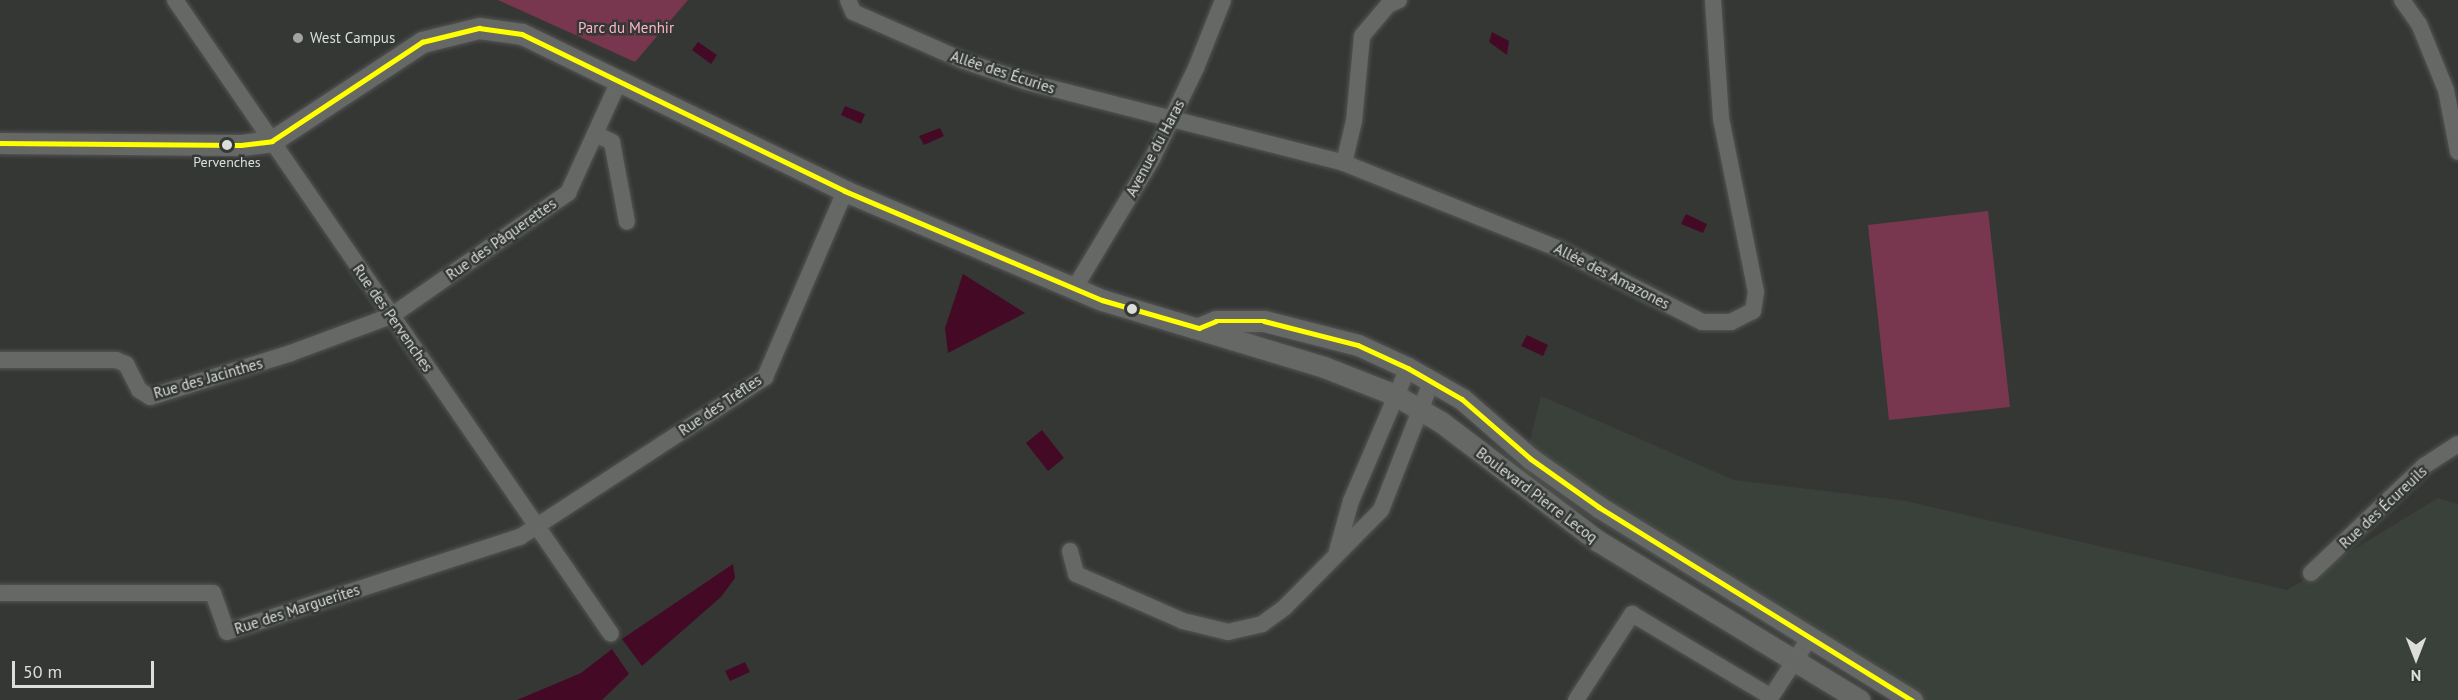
<!DOCTYPE html>
<html>
<head>
<meta charset="utf-8">
<style>
	body { margin:0 }
	#map { position:relative; width:2458px; height:700px; overflow:hidden; background:#353735; font-family:"PT Sans",sans-serif }
	div>[style] { position:absolute }
	.built>* { inset:0; background:#3a413a }
	.green>* { inset:0; background:#78374f }
	.water>* { inset:0; background:#440a25 }
	.roads { filter:drop-shadow(0 0 2px #535453) drop-shadow(0 0 2px #535453) }
	.minor>* { height:16px; margin:-8px; padding:0 8px; transform-origin:8px; border-radius:8px; background:#666866 }
	.tertiary>* { height:21px; margin:-10.5px; padding:0 10.5px; transform-origin:10.5px; border-radius:10.5px; background:#666866 }
	.bus-1>* { height:4.5px; margin:-2.25px; padding:0 2.25px; transform-origin:2.25px; border-radius:2.25px; background:#ff0 }
	.dots>* { width:16px; height:16px; translate:-50% -50%; box-sizing:border-box; border:3px solid #343834; border-radius:50% }
	span { translate:-50% -50%; white-space:nowrap; text-align:center; line-height:1.15; -webkit-text-stroke:5px #343834; paint-order:stroke }
	.bus-label { font-size:14px; color:#dcdedc }
	.park-label { font-size:15px; color:#ffb5cc }
	.poi-label { font-size:15px; color:#dcdedc }
	.left { translate:0 -50%; text-align:left }
	.street-label { font-size:15px; color:#dcdedc }
	.north { position:absolute; left:2386px; top:628px; width:60px; height:60px; -webkit-text-stroke:4px #343834; paint-order:stroke; rotate:180deg; font-size:16px; font-weight:700; line-height:24px; text-align:center; color:#dcdedc }
	.north::after { content:''; display:block; margin:auto; width:21px; height:27px; background:#dcdedc; clip-path:polygon(50% 0,100% 100%,50% 72%,0 100%) }
	.scale { position:absolute; left:12px; top:661px; width:142px; height:27px; box-sizing:border-box; border:3px solid #dcdedc; border-top:0; padding-left:8px; font-size:18px; line-height:21px; white-space:nowrap; color:#dcdedc; -webkit-text-stroke:4px #343834; paint-order:stroke }
</style>
</head>
<body>
<div id="map">
	<div class="built">
		<div style="clip-path:polygon(1541px 396px,1734px 480px,1906px 501px,2287px 590px,2438px 498px,2458px 504px,2458px 700px,1889px 700px,1521px 477px)"></div>
	</div>
	<div class="green">
		<div style="clip-path:polygon(498px 0,688px 0,635px 62px)"></div>
		<div style="clip-path:polygon(1988px 211px,2010px 407px,1889px 420px,1868px 225px)"></div>
	</div>
	<div class="water">
		<div style="clip-path:polygon(1492px 32px,1509px 41px,1507px 55px,1489px 42px)"></div>
		<div style="clip-path:polygon(698px 42px,717px 55px,711px 64px,692px 50px)"></div>
		<div style="clip-path:polygon(845px 106px,865px 114px,861px 124px,841px 115px)"></div>
		<div style="clip-path:polygon(940px 128px,944px 136px,924px 145px,919px 136px)"></div>
		<div style="clip-path:polygon(1686px 214px,1707px 224px,1703px 233px,1681px 224px)"></div>
		<div style="clip-path:polygon(963px 274px,1025px 313px,948px 353px,945px 328px)"></div>
		<div style="clip-path:polygon(1527px 335px,1548px 345px,1543px 356px,1521px 346px)"></div>
		<div style="clip-path:polygon(1042px 430px,1064px 458px,1048px 471px,1026px 443px)"></div>
		<div style="clip-path:polygon(733px 564px,735px 578px,721px 597px,642px 666px,622px 639px)"></div>
		<div style="clip-path:polygon(612px 649px,629px 674px,602px 700px,517px 700px,581px 673px)"></div>
		<div style="clip-path:polygon(745px 662px,750px 672px,730px 681px,725px 671px)"></div>
	</div>
	<div class="roads">
		<div class="minor">
			<div style="left:175px;top:0;width:769px;rotate:55.48deg"></div>
			<div style="left:848px;top:0;width:13px;rotate:67deg"></div>
			<div style="left:853px;top:12px;width:121px;rotate:23.8deg"></div>
			<div style="left:964px;top:61px;width:66px;rotate:18.4deg"></div>
			<div style="left:1027px;top:82px;width:327px;rotate:14.3deg"></div>
			<div style="left:1344px;top:163px;width:229px;rotate:21.8deg"></div>
			<div style="left:1557px;top:248px;width:163px;rotate:27deg"></div>
			<div style="left:1702px;top:322px;width:29px"></div>
			<div style="left:1731px;top:322px;width:25px;rotate:-27deg"></div>
			<div style="left:1753px;top:311px;width:19px;rotate:-81deg"></div>
			<div style="left:1756px;top:292px;width:177px;rotate:-101.4deg"></div>
			<div style="left:1721px;top:118px;width:118px;rotate:-93.9deg"></div>
			<div style="left:2402px;top:0;width:29px;rotate:55deg"></div>
			<div style="left:2419px;top:24px;width:71px;rotate:67.8deg"></div>
			<div style="left:2446px;top:90px;width:63px;rotate:79deg"></div>
			<div style="left:595px;top:134px;width:19px;rotate:25deg"></div>
			<div style="left:612px;top:142px;width:81px;rotate:79.4deg"></div>
			<div style="left:1344px;top:163px;width:43px;rotate:-76.6deg"></div>
			<div style="left:1354px;top:121px;width:85px;rotate:-84.6deg"></div>
			<div style="left:1362px;top:36px;width:40px;rotate:-50deg"></div>
			<div style="left:1388px;top:5px;width:12px;rotate:-24deg"></div>
			<div style="left:1074px;top:289px;width:152px;rotate:-59deg"></div>
			<div style="left:1152px;top:159px;width:101px;rotate:-64.2deg"></div>
			<div style="left:1196px;top:68px;width:73px;rotate:-68.3deg"></div>
			<div style="left:0;top:360px;width:116px"></div>
			<div style="left:116px;top:360px;width:11px;rotate:22deg"></div>
			<div style="left:126px;top:364px;width:29px;rotate:63deg"></div>
			<div style="left:139px;top:390px;width:13px;rotate:32deg"></div>
			<div style="left:150px;top:397px;width:148px;rotate:-17.3deg"></div>
			<div style="left:291px;top:353px;width:107px;rotate:-20.3deg"></div>
			<div style="left:391px;top:316px;width:216px;rotate:-34.8deg"></div>
			<div style="left:568px;top:193px;width:125px;rotate:-65.5deg"></div>
			<div style="left:1070px;top:551px;width:24px;rotate:75deg"></div>
			<div style="left:1076px;top:574px;width:117px;rotate:23.7deg"></div>
			<div style="left:1183px;top:621px;width:46px;rotate:13.7deg"></div>
			<div style="left:1228px;top:632px;width:35px;rotate:-13deg"></div>
			<div style="left:1262px;top:624px;width:29px;rotate:-36deg"></div>
			<div style="left:1285px;top:607px;width:136px;rotate:-45.3deg"></div>
			<div style="left:1381px;top:510px;width:140px;rotate:-68.6deg"></div>
			<div style="left:1337px;top:551px;width:52px;rotate:-74.4deg"></div>
			<div style="left:1351px;top:501px;width:145px;rotate:-66.8deg"></div>
			<div style="left:2311px;top:573px;width:156px;rotate:-43.4deg"></div>
			<div style="left:2424px;top:466px;width:40px;rotate:-32.9deg"></div>
			<div style="left:0;top:593px;width:213px"></div>
			<div style="left:213px;top:593px;width:41px;rotate:70.3deg"></div>
			<div style="left:227px;top:632px;width:308px;rotate:-18deg"></div>
			<div style="left:520px;top:537px;width:293px;rotate:-33.1deg"></div>
			<div style="left:765px;top:377px;width:202px;rotate:-66.7deg"></div>
			<div style="left:1576px;top:700px;width:103px;rotate:-56.9deg"></div>
			<div style="left:1632px;top:614px;width:162px;rotate:30.8deg"></div>
			<div style="left:1769px;top:700px;width:75px;rotate:-56.9deg"></div>
		</div>
		<div class="tertiary">
			<div style="left:0;top:143px;width:241px;rotate:0.5deg"></div>
			<div style="left:241px;top:145px;width:31px;rotate:-7deg"></div>
			<div style="left:272px;top:141px;width:180px;rotate:-33.4deg"></div>
			<div style="left:422px;top:42px;width:59px;rotate:-13.8deg"></div>
			<div style="left:479px;top:28px;width:43px;rotate:7.9deg"></div>
			<div style="left:522px;top:34px;width:359px;rotate:25.9deg"></div>
			<div style="left:845px;top:191px;width:279px;rotate:23deg"></div>
			<div style="left:1102px;top:300px;width:232px;rotate:16.8deg"></div>
			<div style="left:1324px;top:367px;width:76px;rotate:21.5deg"></div>
			<div style="left:1395px;top:395px;width:53px;rotate:30.4deg"></div>
			<div style="left:1441px;top:422px;width:197px;rotate:37.2deg"></div>
			<div style="left:1598px;top:541px;width:306px;rotate:31.3deg"></div>
			<div style="left:1199px;top:328px;width:18px;rotate:-22deg"></div>
			<div style="left:1216px;top:321px;width:48px"></div>
			<div style="left:1264px;top:321px;width:97px;rotate:14.3deg"></div>
			<div style="left:1358px;top:345px;width:55px;rotate:24.7deg"></div>
			<div style="left:1408px;top:368px;width:62px;rotate:29.9deg"></div>
			<div style="left:1462px;top:399px;width:91px;rotate:41deg"></div>
			<div style="left:1531px;top:459px;width:83px;rotate:35.2deg"></div>
			<div style="left:1599px;top:507px;width:368px;rotate:31.7deg"></div>
		</div>
	</div>
	<div class="bus-1">
		<div style="left:0;top:143px;width:241px;rotate:0.5deg"></div>
		<div style="left:241px;top:145px;width:31px;rotate:-7deg"></div>
		<div style="left:272px;top:141px;width:180px;rotate:-33.4deg"></div>
		<div style="left:422px;top:42px;width:59px;rotate:-13.8deg"></div>
		<div style="left:479px;top:28px;width:43px;rotate:7.9deg"></div>
		<div style="left:522px;top:34px;width:359px;rotate:25.9deg"></div>
		<div style="left:845px;top:191px;width:279px;rotate:23deg"></div>
		<div style="left:1102px;top:300px;width:101px;rotate:16.1deg"></div>
		<div style="left:1199px;top:328px;width:18px;rotate:-22deg"></div>
		<div style="left:1216px;top:321px;width:48px"></div>
		<div style="left:1264px;top:321px;width:97px;rotate:14.3deg"></div>
		<div style="left:1358px;top:345px;width:55px;rotate:24.7deg"></div>
		<div style="left:1408px;top:368px;width:62px;rotate:29.9deg"></div>
		<div style="left:1462px;top:399px;width:91px;rotate:41deg"></div>
		<div style="left:1531px;top:459px;width:83px;rotate:35.2deg"></div>
		<div style="left:1599px;top:507px;width:368px;rotate:31.7deg"></div>
	</div>
	<div class="dots">
		<div style="left:298px;top:38px;background:#a2a4a2"></div>
		<div style="left:227px;top:145px;background:#dcdedc"></div>
		<div style="left:1132px;top:309px;background:#dcdedc"></div>
	</div>
	<div class="bus-label">
		<span style="left:227px;top:162px">Pervenches</span>
	</div>
	<div class="park-label">
		<span style="left:626px;top:28px">Parc du Menhir</span>
	</div>
	<div class="poi-label">
		<span class="left" style="left:310px;top:38px">West Campus</span>
	</div>
	<div class="street-label">
		<span style="left:1003px;top:72px;rotate:18deg">Allée des Écuries</span>
		<span style="left:1155px;top:148px;rotate:-62deg">Avenue du Haras</span>
		<span style="left:501px;top:239px;rotate:-35deg">Rue des Pâquerettes</span>
		<span style="left:1612px;top:276px;rotate:27deg">Allée des Amazones</span>
		<span style="left:393px;top:318px;rotate:55deg">Rue des Pervenches</span>
		<span style="left:208px;top:378px;rotate:-16deg">Rue des Jacinthes</span>
		<span style="left:720px;top:405px;rotate:-34deg">Rue des Trèfles</span>
		<span style="left:1537px;top:495px;rotate:37deg">Boulevard Pierre Lecoq</span>
		<span style="left:2383px;top:507px;rotate:-43deg">Rue des Écureuils</span>
		<span style="left:297px;top:609px;rotate:-18deg">Rue des Marguerites</span>
	</div>
	<div class="north">N</div>
	<div class="scale">50 m</div>
</div>
</body>
</html>
